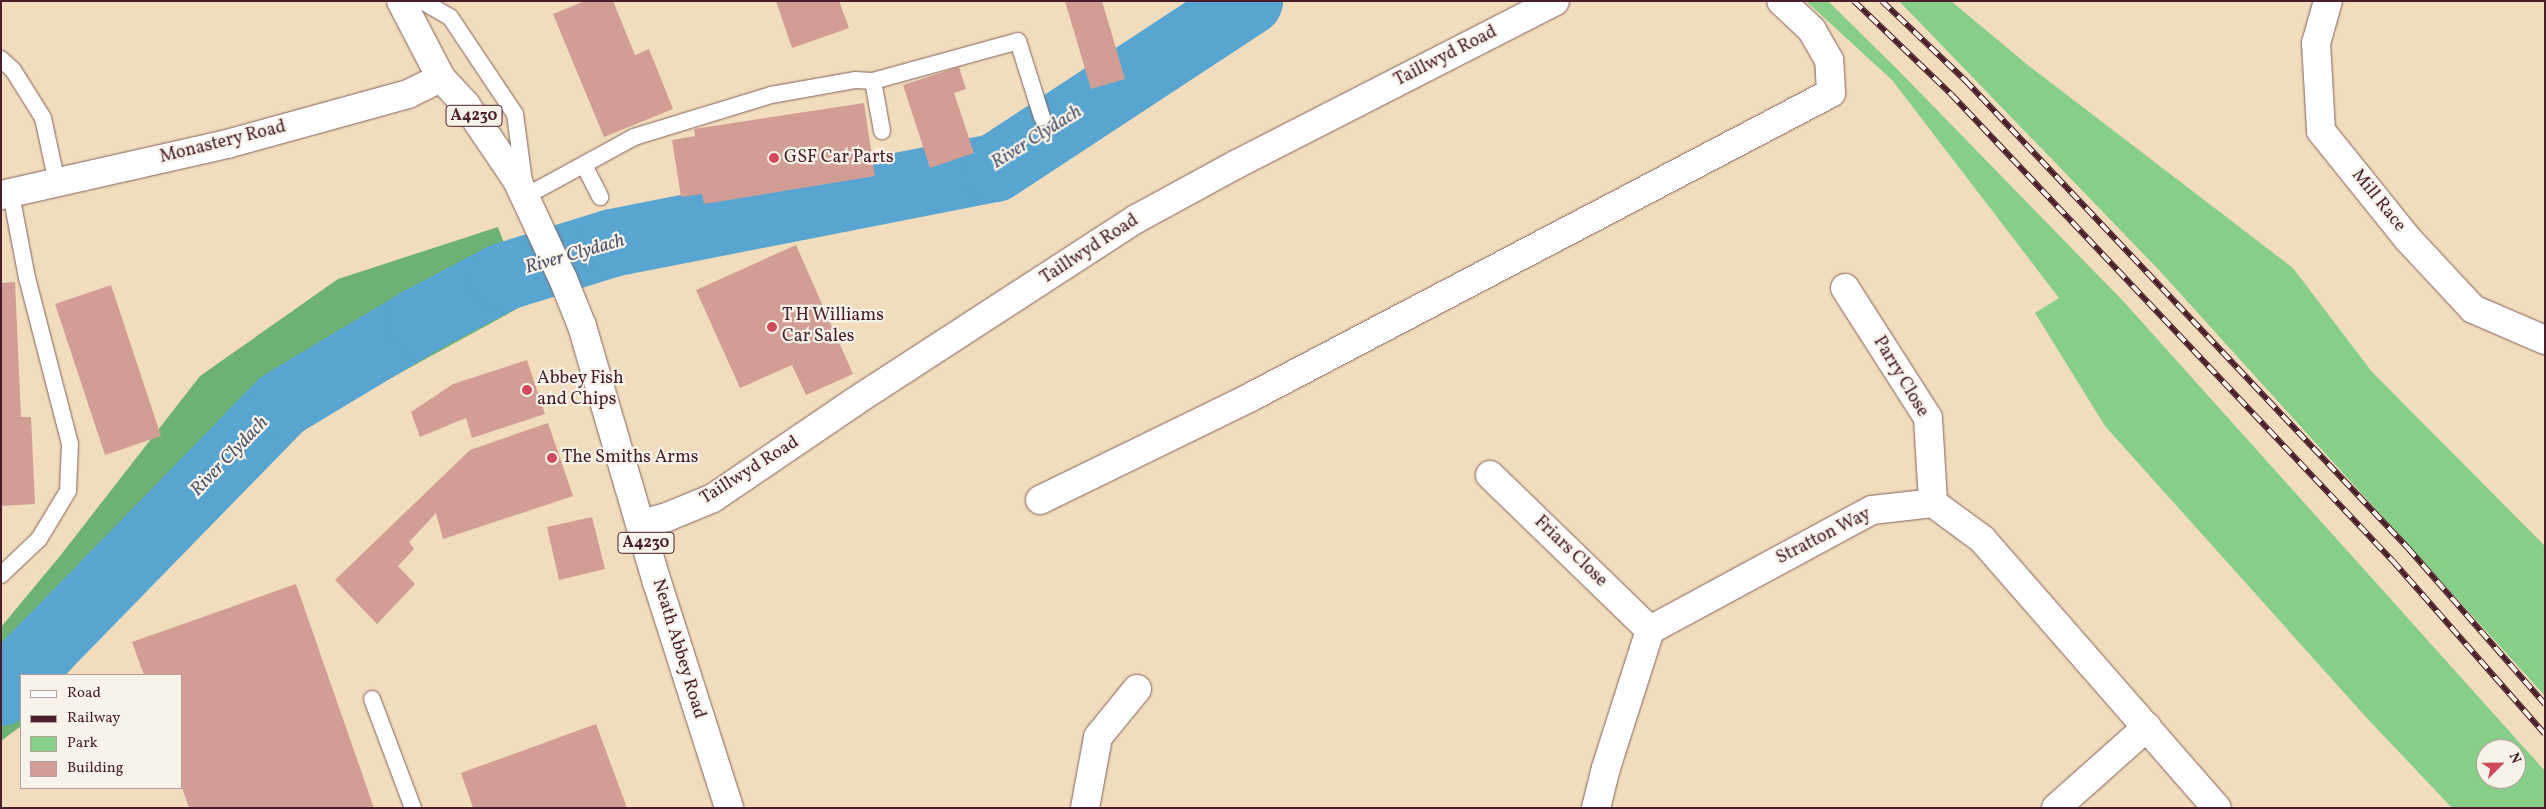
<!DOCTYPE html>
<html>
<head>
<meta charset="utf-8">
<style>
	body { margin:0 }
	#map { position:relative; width:2546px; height:809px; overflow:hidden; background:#f1ddbd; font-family:Vollkorn,serif }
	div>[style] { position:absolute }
	.green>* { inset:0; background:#87ce89 }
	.forest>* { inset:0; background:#6db175 }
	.river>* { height:68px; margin:-34px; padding:0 34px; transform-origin:34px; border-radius:34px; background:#59a5d1 }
	.building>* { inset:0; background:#d29d94 }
	.roads { filter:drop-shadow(0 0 1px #84625e) drop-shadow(0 0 1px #84625e) }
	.lane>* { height:16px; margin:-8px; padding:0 8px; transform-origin:8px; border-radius:8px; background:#fff }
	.street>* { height:28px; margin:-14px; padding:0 14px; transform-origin:14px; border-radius:14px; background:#fff }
	.primary>* { height:28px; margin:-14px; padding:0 14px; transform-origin:14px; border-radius:14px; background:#fff }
	.rail>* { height:5.5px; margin-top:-2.75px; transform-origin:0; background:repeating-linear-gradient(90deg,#f7f3e8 0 11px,#4a1f2b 0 22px); box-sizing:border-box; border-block:1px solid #4a1f2b }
	.dots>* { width:14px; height:14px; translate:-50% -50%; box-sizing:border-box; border:2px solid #f7f3e8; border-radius:50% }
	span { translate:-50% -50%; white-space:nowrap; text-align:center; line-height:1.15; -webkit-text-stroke:4.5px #f7f3e8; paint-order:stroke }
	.shield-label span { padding:1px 4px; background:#f7f3e8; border:1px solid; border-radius:4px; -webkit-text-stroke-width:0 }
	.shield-label { font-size:16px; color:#4a1f2b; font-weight:700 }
	.street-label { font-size:18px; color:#4a1f2b }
	.poi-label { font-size:18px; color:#4a1f2b }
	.left { translate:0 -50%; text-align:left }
	.water-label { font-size:19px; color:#50556d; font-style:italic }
	.frame { position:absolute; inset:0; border:2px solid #4a1f2b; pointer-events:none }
	.legend { position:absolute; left:20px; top:674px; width:162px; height:115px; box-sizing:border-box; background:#f7f3e8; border:1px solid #b29e9c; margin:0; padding:6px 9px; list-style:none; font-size:15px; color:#4a1f2b }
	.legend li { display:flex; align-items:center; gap:10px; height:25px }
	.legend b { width:25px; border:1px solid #b29e9c }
	.north { position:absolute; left:2476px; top:739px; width:50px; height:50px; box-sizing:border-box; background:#f7f3e8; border:1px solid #b29e9c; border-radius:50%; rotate:67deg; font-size:14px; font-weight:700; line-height:20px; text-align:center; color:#4a1f2b }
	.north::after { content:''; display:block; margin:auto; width:18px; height:22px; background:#d1495b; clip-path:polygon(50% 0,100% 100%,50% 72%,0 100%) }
</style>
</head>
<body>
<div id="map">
	<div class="green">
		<div style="clip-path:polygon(evenodd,1806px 1px,1828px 1px,1898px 70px,2124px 302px,2545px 771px,2545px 808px,2452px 808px,2365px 716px,2105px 426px,2035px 313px,2059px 298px,1892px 80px,1806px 1px,2486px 749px,2516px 749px,2516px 779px,2486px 779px,2486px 749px)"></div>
		<div style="clip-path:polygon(1899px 1px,1951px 1px,2029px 66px,2293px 268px,2372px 372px,2545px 546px,2545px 696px,2158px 269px)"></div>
	</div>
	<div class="forest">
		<div style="clip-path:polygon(498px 227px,526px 304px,254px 453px,66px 675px,21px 675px,21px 726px,1px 741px,1px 627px,60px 556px,200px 376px,338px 279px)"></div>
	</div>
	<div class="river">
		<div style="left:1px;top:692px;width:402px;rotate:-45.7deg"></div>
		<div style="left:282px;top:404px;width:161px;rotate:-31deg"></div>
		<div style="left:420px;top:321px;width:94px;rotate:-27.9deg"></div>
		<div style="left:503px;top:277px;width:114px;rotate:-17.3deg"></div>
		<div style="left:612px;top:243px;width:390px;rotate:-11.1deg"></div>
		<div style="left:995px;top:168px;width:304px;rotate:-33.3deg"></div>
	</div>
	<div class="building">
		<div style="clip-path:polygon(585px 1px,613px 1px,635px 55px,649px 49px,673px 109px,604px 137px,553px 14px)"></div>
		<div style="clip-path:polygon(776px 1px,839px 1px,849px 28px,792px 48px)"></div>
		<div style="clip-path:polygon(1065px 1px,1102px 1px,1125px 79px,1091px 89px)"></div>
		<div style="clip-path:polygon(959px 67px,966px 89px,954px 93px,974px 153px,930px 168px,903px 85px)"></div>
		<div style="clip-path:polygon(864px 103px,875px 176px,704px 204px,702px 194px,681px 197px,672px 140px,695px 136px,694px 129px)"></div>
		<div style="clip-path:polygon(796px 245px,853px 374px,806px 395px,792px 365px,740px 388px,696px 290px)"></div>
		<div style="clip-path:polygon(15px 282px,21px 417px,31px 417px,35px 504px,1px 506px,1px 283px)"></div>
		<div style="clip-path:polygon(111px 285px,161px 436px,105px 455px,55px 304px)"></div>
		<div style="clip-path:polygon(527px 360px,545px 414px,472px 438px,466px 418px,420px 437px,411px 412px,453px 384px)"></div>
		<div style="clip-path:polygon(548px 423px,573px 496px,443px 539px,436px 513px,409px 542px,414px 549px,398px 566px,415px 584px,377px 624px,335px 580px,470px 450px)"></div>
		<div style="clip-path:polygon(592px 517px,605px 569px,559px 580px,547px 527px)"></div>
		<div style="clip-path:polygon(296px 584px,374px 808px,189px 808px,181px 784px,181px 675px,144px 675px,132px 642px)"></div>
		<div style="clip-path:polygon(596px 724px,627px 808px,473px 808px,461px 773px)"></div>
	</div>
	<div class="roads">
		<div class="lane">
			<div style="left:422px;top:1px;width:32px;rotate:30deg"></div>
			<div style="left:450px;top:17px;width:117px;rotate:56.2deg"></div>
			<div style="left:515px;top:114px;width:83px;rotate:82.4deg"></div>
			<div style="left:526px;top:196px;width:123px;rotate:-28.6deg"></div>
			<div style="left:634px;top:137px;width:143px;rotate:-17deg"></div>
			<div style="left:771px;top:95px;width:85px;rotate:-10.1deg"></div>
			<div style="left:855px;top:80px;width:18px;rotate:3deg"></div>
			<div style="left:873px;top:81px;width:51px;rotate:79.8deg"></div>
			<div style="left:1px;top:59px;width:16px;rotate:43deg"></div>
			<div style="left:13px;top:70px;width:57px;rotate:58deg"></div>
			<div style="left:43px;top:118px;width:66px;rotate:77.8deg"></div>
			<div style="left:873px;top:81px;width:150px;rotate:-15.4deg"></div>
			<div style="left:1018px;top:41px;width:80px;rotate:72.5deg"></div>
			<div style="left:584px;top:165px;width:36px;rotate:63deg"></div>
			<div style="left:1px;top:575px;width:52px;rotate:-43.5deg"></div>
			<div style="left:39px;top:539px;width:56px;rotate:-58.9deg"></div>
			<div style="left:68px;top:491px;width:47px;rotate:-87.6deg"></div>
			<div style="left:70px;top:444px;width:171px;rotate:-104.5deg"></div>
			<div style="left:27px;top:278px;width:86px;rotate:-100.8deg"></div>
			<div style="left:372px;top:699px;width:116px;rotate:69.4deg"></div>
		</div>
		<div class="street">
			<div style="left:2328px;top:1px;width:44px;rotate:105.9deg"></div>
			<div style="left:2316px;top:43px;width:88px;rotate:86.7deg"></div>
			<div style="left:2321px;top:131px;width:137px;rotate:51.2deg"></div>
			<div style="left:2407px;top:238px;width:97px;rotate:47.1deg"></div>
			<div style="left:2473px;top:309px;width:78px;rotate:23.3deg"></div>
			<div style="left:1px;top:195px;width:232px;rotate:-12.7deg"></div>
			<div style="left:227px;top:144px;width:188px;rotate:-15.4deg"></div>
			<div style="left:408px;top:94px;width:37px;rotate:-26deg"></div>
			<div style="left:1845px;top:288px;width:154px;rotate:57.4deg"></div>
			<div style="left:1928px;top:418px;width:85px;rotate:86.6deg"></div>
			<div style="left:1490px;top:475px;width:223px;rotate:44.1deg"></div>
			<div style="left:1040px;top:500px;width:233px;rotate:-26deg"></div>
			<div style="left:1249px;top:398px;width:657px;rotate:-27.66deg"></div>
			<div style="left:1831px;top:93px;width:33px;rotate:-93deg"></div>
			<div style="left:1829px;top:60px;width:34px;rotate:-120deg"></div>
			<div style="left:1812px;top:30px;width:42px;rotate:-136.9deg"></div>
			<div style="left:641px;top:524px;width:27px;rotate:-15deg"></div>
			<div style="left:667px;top:517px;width:50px;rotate:-22.4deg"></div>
			<div style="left:713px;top:498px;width:171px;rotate:-34.2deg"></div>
			<div style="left:854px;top:402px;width:336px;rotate:-33deg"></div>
			<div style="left:1136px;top:219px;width:115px;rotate:-28.6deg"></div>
			<div style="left:1237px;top:164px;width:357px;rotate:-27.1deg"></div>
			<div style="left:1085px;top:808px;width:72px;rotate:-79.6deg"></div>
			<div style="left:1098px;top:737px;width:62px;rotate:-50.9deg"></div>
			<div style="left:1596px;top:808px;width:41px;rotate:-76deg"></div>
			<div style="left:1606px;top:768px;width:145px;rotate:-72.3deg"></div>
			<div style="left:1650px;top:630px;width:252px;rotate:-28.4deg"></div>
			<div style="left:1872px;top:510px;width:61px;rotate:-6.5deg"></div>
			<div style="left:1933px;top:503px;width:61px;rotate:36.3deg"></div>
			<div style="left:1982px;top:539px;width:357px;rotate:48.9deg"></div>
			<div style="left:2056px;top:808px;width:122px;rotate:-41.7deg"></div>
		</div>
		<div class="primary">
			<div style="left:401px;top:1px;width:87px;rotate:62.5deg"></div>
			<div style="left:441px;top:78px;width:37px;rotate:47deg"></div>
			<div style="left:466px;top:105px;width:91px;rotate:55.8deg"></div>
			<div style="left:517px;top:180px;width:109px;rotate:65.1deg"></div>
			<div style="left:563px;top:279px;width:51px;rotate:68deg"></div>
			<div style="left:582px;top:326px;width:267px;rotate:73.7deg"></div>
			<div style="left:657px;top:582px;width:237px;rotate:72.3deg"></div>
		</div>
	</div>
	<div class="rail">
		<div style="left:1854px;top:1px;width:134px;rotate:43.8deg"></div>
		<div style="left:1951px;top:94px;width:643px;rotate:46.58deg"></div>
		<div style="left:2393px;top:561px;width:230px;rotate:48.7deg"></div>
		<div style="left:1882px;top:1px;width:115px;rotate:43.6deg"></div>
		<div style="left:1965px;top:80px;width:644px;rotate:46.57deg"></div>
		<div style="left:2408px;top:548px;width:208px;rotate:48.7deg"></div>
	</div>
	<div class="dots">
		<div style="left:774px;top:158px;background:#d1495b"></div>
		<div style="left:772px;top:327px;background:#d1495b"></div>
		<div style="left:527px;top:390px;background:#d1495b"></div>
		<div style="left:552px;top:458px;background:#d1495b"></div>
	</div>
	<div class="shield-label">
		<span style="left:474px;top:116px">A4230</span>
		<span style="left:646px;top:543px">A4230</span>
	</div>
	<div class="street-label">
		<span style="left:1446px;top:57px;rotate:-27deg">Taillwyd Road</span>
		<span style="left:223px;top:143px;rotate:-14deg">Monastery Road</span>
		<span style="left:2378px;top:201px;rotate:51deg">Mill Race</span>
		<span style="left:1090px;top:250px;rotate:-33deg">Taillwyd Road</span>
		<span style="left:1900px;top:377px;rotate:59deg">Parry Close</span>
		<span style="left:750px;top:471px;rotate:-32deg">Taillwyd Road</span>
		<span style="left:1824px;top:537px;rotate:-27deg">Stratton Way</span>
		<span style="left:1570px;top:552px;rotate:44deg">Friars Close</span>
		<span style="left:678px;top:649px;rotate:73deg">Neath Abbey Road</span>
	</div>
	<div class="poi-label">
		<span class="left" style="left:784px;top:158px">GSF Car Parts</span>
		<span class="left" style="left:782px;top:327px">T H Williams<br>Car Sales</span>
		<span class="left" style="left:537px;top:390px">Abbey Fish<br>and Chips</span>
		<span class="left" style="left:562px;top:458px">The Smiths Arms</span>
	</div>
	<div class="water-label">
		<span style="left:1037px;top:138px;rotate:-32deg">River Clydach</span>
		<span style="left:575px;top:255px;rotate:-16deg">River Clydach</span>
		<span style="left:230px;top:457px;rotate:-46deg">River Clydach</span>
	</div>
	<div class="frame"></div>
	<ul class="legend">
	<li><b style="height:6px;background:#fff"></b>Road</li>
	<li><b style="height:6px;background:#4a1f2b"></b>Railway</li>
	<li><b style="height:14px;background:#87ce89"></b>Park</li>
	<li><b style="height:14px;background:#d29d94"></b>Building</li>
	</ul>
	<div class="north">N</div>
</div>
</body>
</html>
